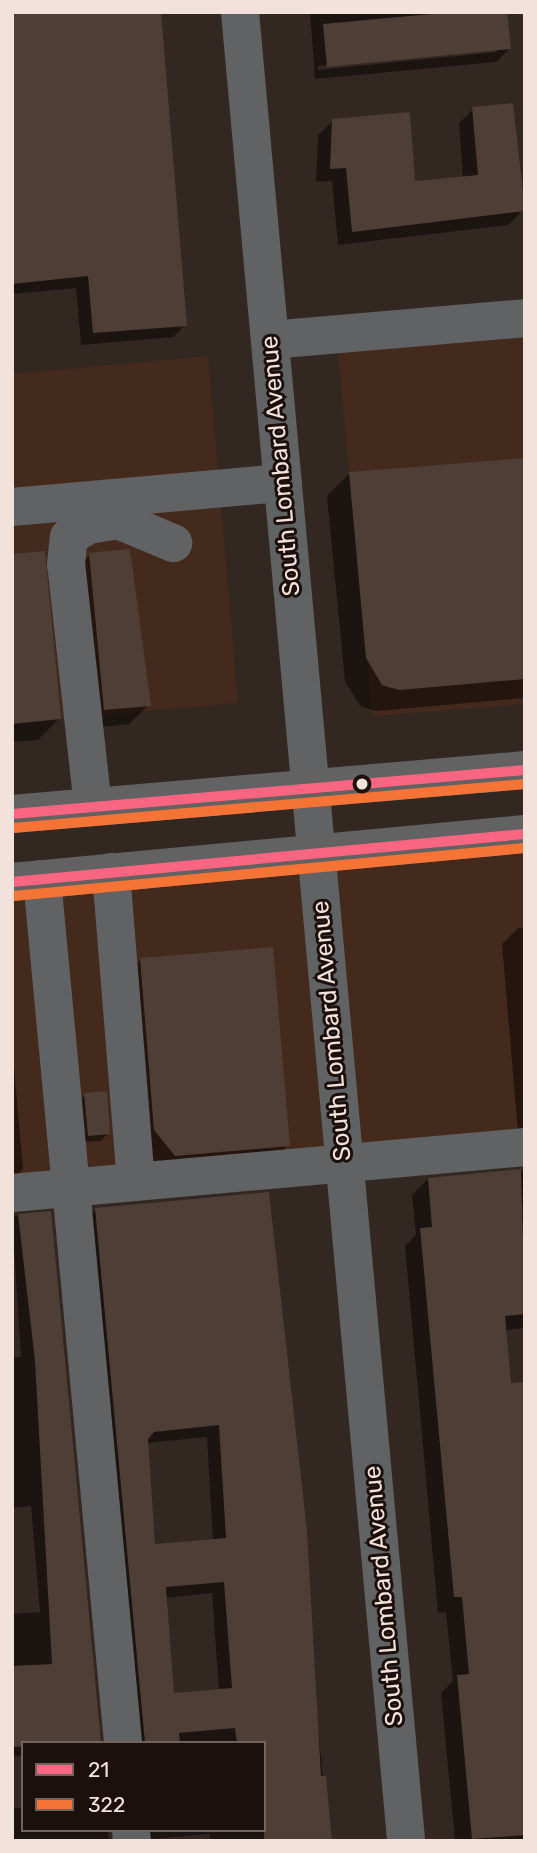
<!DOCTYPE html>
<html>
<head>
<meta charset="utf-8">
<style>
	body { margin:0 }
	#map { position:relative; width:537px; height:1853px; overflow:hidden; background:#332721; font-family:Rubik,sans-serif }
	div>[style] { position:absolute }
	.built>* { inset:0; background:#44291d }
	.shadow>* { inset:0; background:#0007 }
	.building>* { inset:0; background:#4e3e36 }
	.minor>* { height:38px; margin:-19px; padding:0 19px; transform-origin:19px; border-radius:19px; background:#616263 }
	.major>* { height:38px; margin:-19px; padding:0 19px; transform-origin:19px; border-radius:19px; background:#636262 }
	.bus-1>* { height:10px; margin:-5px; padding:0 5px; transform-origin:5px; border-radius:5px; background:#fa6682 }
	.bus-2>* { height:10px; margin:-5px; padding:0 5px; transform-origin:5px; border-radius:5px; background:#f57335 }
	.dots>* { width:19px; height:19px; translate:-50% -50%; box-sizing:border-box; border:4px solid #1b100c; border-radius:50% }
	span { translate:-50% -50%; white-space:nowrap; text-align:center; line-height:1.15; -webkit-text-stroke:6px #1b100c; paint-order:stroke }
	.street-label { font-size:24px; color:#f2e2db }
	.frame { position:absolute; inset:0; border:14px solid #f2e2db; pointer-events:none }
	.legend { position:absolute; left:21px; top:1741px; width:245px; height:91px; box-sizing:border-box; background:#1b100c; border:2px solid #71645f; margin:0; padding:9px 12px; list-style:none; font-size:21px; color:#f2e2db }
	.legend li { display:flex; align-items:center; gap:14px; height:35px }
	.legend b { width:35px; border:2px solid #71645f }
</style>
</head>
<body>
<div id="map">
	<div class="built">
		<div style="clip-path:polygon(525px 325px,525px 704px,372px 716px,337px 343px)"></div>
		<div style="clip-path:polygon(208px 356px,238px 703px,12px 723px,12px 374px)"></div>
		<div style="clip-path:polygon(525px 853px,525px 1159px,12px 1206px,12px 900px)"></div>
	</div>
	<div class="shadow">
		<div style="clip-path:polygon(12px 12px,185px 325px,173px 337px,81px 345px,76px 288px,12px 294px)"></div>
		<div style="clip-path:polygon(evenodd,310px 12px,506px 12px,509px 49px,496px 62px,315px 79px,310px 12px,497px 49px,497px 52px,318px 70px,318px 66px,497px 49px)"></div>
		<div style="clip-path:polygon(473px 109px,523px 210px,508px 225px,338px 245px,332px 181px,316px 182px,318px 135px,333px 121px,413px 183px,463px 178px,459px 123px)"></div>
		<div style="clip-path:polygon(525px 460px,525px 698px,376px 711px,360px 706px,345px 681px,327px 496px,349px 474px)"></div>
		<div style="clip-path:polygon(90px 555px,149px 705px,129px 724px,86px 729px,71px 574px)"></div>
		<div style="clip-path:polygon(12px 556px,59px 719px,38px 740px,12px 742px)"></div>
		<div style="clip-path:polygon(518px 928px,525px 928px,525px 1149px,519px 1144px,502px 944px)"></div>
		<div style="clip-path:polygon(141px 959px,288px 1145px,267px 1166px,154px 1176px,120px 980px)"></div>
		<div style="clip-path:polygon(12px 1045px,23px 1169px,12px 1180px)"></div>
		<div style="clip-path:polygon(85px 1095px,108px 1133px,101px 1141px,81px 1142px,77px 1102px)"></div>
		<div style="clip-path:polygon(525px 1171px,525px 1328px,504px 1330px,509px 1385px,525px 1384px,525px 1841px,455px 1841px,441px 1693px,453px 1681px,446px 1612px,438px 1613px,405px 1246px,416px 1235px,412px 1195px,428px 1179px)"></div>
		<div style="clip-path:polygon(evenodd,267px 1194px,329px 1841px,211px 1841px,209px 1834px,140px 1840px,133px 1830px,264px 1830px,264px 1743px,132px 1743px,83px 1222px,96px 1209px,267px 1194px,207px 1437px,213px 1541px,154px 1546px,147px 1443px,207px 1437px,267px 1194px,212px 1593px,219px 1691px,173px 1695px,165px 1598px,212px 1593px)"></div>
		<div style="clip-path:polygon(50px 1213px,99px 1737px,23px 1743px,23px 1756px,12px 1757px,12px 1614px,40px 1612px,31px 1506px,12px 1508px,12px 1357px,21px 1357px,12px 1216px)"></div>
		<div style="clip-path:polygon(12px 1788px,13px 1808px,23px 1808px,23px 1830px,108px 1830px,109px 1841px,12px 1841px)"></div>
	</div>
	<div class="building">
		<div style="clip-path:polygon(12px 12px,161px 12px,187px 326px,93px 333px,88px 276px,12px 284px)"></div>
		<div style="clip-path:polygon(453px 12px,507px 12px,511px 49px,327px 67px,323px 24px)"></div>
		<div style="clip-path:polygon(513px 103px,525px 211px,352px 232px,346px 168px,330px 169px,332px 119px,410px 112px,415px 181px,478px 175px,472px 107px)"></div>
		<div style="clip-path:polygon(525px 458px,525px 679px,399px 690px,382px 685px,366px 658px,349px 472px)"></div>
		<div style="clip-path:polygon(130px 549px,151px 706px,104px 710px,89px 553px)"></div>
		<div style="clip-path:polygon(45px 551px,61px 719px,12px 724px,12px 554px)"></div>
		<div style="clip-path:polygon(273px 947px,290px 1146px,175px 1156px,154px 1130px,140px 958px)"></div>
		<div style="clip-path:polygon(107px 1091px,110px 1134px,88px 1136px,84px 1093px)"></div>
		<div style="clip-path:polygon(521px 1169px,525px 1314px,505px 1316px,511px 1383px,525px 1382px,525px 1835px,472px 1839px,457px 1675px,469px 1674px,462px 1597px,454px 1597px,420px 1228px,432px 1227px,428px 1178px)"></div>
		<div style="clip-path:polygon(evenodd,269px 1192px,307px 1531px,321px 1776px,326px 1776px,332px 1841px,264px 1841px,264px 1743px,237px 1743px,235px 1728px,179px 1733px,180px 1743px,145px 1743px,95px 1208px,269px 1192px,219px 1425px,226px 1538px,155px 1544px,148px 1439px,154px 1432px,219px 1425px,269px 1192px,224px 1582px,232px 1688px,174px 1693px,166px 1587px,224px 1582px)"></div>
		<div style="clip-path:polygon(51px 1211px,101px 1743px,12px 1747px,12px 1666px,52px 1664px,35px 1361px,18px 1214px)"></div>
	</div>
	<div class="minor">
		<div style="left:240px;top:12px;width:1837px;rotate:84.81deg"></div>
		<div style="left:270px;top:340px;width:256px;rotate:-4.9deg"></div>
		<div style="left:12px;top:507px;width:272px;rotate:-5.1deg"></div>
		<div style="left:93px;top:807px;width:244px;rotate:-96.3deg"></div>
		<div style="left:66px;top:564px;width:27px;rotate:-84deg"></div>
		<div style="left:69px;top:537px;width:22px;rotate:-32deg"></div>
		<div style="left:88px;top:525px;width:30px;rotate:-9deg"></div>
		<div style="left:118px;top:520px;width:60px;rotate:22.7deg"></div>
		<div style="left:111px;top:872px;width:311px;rotate:85.4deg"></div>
		<div style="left:42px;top:879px;width:868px;rotate:84.64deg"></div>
		<div style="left:12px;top:1193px;width:515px;rotate:-5.12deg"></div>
		<div style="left:131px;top:1830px;width:11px;rotate:85deg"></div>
	</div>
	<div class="major">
		<div style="left:12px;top:814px;width:515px;rotate:-4.9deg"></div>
		<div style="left:12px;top:882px;width:515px;rotate:-5.35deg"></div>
	</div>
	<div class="bus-1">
		<div style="left:12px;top:814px;width:515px;rotate:-4.9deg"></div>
		<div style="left:12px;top:882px;width:515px;rotate:-5.35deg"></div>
	</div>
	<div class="bus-2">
		<div style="left:13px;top:828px;width:514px;rotate:-4.91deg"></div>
		<div style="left:13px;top:896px;width:514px;rotate:-5.36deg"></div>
	</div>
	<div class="dots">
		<div style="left:362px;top:784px;background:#f2e2db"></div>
	</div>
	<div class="street-label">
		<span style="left:281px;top:466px;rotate:-95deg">South Lombard Avenue</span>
		<span style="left:332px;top:1031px;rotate:-95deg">South Lombard Avenue</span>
		<span style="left:384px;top:1596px;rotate:-95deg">South Lombard Avenue</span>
	</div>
	<div class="frame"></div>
	<ul class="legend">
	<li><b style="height:9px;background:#fa6682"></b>21</li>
	<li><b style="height:9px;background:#f57335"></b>322</li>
	</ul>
</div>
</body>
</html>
